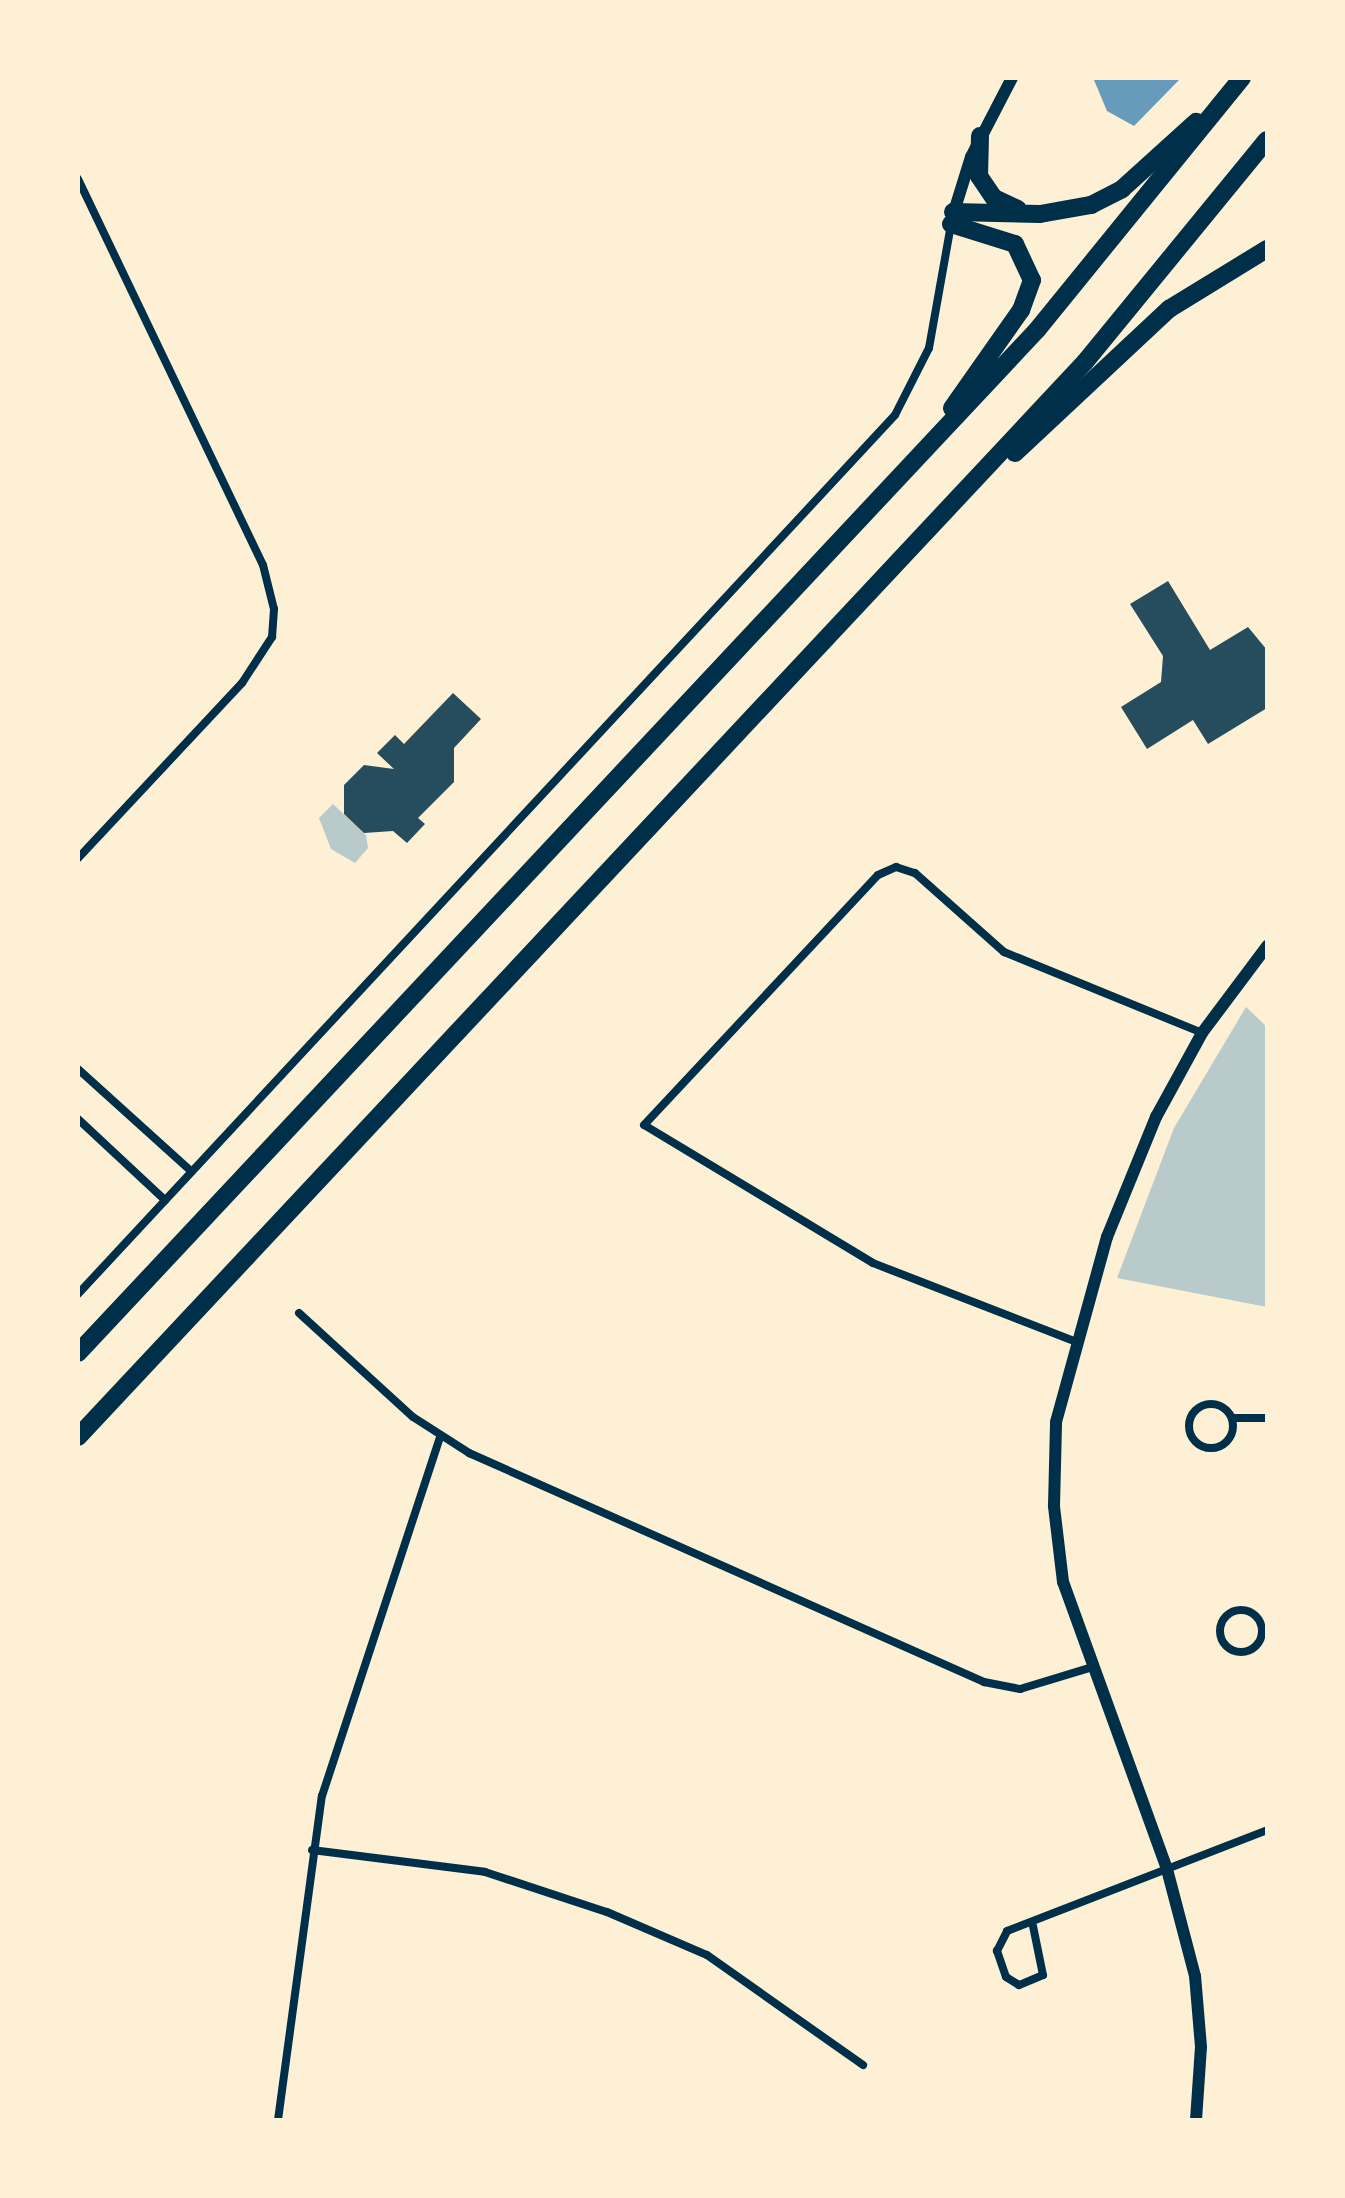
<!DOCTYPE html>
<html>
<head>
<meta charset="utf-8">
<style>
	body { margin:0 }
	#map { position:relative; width:1345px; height:2198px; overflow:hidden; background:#fdf0d5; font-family:"Fira Sans",sans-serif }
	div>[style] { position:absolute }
	.green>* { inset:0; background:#b9caca }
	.water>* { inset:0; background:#669bbc }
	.building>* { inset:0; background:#264d5e }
	.minor>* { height:8px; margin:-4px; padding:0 4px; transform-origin:4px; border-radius:4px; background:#003049 }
	.minor>.ring { margin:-4px; padding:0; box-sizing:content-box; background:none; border:8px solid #003049; border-radius:50% }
	.tertiary>* { height:12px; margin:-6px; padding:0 6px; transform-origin:6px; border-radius:6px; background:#003049 }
	.motorway>* { height:18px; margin:-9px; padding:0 9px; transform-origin:9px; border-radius:9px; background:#003049 }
	span { translate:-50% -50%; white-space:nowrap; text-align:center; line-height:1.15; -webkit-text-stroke:6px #fdf0d5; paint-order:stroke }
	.frame { position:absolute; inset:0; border:80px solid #fdf0d5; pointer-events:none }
</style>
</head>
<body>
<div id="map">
	<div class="green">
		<div style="clip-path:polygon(333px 804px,366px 835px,368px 848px,355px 863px,331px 849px,319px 818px)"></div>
		<div style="clip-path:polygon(1246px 1007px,1267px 1027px,1267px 1307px,1117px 1278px,1174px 1128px)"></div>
	</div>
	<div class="water">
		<div style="clip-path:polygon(1094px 80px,1177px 78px,1179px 80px,1134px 126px,1107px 111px)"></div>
	</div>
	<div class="building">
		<div style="clip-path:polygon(1168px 581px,1210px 650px,1248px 627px,1267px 650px,1267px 708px,1208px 744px,1193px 720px,1147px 749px,1121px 707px,1161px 682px,1163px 656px,1130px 604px)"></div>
		<div style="clip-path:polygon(453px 693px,481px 719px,454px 748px,454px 782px,418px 818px,425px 824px,407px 843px,393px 831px,364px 833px,344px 814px,344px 785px,364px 765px,394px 769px,377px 753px,395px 735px,404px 744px)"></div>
	</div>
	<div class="minor">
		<div style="left:78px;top:179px;width:428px;rotate:64.4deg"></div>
		<div style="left:263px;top:565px;width:45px;rotate:76deg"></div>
		<div style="left:274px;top:609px;width:28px;rotate:94deg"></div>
		<div style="left:272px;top:637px;width:55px;rotate:123.1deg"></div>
		<div style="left:242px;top:683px;width:240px;rotate:133.1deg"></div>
		<div style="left:78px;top:1069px;width:152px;rotate:42.1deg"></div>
		<div style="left:78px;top:1119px;width:119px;rotate:43deg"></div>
		<div style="left:78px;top:1294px;width:1200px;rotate:-47.09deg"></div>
		<div style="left:895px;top:415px;width:75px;rotate:-63.1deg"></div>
		<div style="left:929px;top:348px;width:125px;rotate:-79.9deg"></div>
		<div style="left:299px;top:1313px;width:154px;rotate:42.4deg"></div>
		<div style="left:413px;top:1417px;width:67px;rotate:32.7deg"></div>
		<div style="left:469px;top:1453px;width:564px;rotate:23.97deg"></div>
		<div style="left:984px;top:1682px;width:37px;rotate:11deg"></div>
		<div style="left:1020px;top:1689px;width:72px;rotate:-16.9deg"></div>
		<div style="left:1074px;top:1341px;width:216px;rotate:-158.8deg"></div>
		<div style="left:873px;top:1263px;width:267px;rotate:-148.9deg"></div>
		<div style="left:644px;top:1125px;width:342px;rotate:-46.9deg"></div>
		<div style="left:878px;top:875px;width:20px;rotate:-24deg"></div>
		<div style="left:896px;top:867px;width:20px;rotate:18deg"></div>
		<div style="left:915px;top:873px;width:119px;rotate:41.6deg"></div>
		<div style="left:1004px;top:952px;width:214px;rotate:22.2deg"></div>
		<div class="ring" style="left:1189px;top:1404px;width:36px;height:36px"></div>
		<div style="left:1232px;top:1418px;width:35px"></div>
		<div class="ring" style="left:1220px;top:1610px;width:34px;height:34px"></div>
		<div style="left:312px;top:1850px;width:174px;rotate:7.2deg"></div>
		<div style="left:485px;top:1872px;width:128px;rotate:18.2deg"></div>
		<div style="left:607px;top:1912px;width:109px;rotate:23.3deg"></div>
		<div style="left:707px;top:1955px;width:191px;rotate:35.2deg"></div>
		<div style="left:1033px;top:1926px;width:50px;rotate:78.5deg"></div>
		<div style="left:1043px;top:1975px;width:26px;rotate:157deg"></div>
		<div style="left:1019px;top:1985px;width:15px;rotate:-148deg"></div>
		<div style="left:1006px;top:1977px;width:28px;rotate:-109deg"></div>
		<div style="left:997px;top:1951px;width:22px;rotate:-63deg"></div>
		<div style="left:1007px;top:1931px;width:279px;rotate:-21.2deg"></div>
		<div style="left:278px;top:2120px;width:327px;rotate:-82.3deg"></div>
		<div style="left:322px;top:1796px;width:378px;rotate:-71.8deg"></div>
	</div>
	<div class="tertiary">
		<div style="left:952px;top:218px;width:64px;rotate:-72.7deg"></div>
		<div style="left:971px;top:157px;width:89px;rotate:-62.6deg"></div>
		<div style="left:1196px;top:2120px;width:73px;rotate:-86.1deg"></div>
		<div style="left:1201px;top:2047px;width:71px;rotate:-94.8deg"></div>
		<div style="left:1195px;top:1976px;width:111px;rotate:-104.7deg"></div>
		<div style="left:1167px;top:1869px;width:305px;rotate:-109.9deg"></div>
		<div style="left:1063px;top:1582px;width:77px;rotate:-96.8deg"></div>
		<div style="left:1054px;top:1506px;width:84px;rotate:-88.6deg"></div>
		<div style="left:1056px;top:1422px;width:192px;rotate:-74.6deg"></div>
		<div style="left:1107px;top:1237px;width:130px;rotate:-67.8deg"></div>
		<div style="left:1156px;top:1117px;width:96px;rotate:-61.3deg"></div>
		<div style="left:1202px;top:1033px;width:109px;rotate:-53.2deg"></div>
	</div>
	<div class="motorway">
		<div style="left:980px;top:136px;width:40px;rotate:91.4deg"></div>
		<div style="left:979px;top:176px;width:27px;rotate:56deg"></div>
		<div style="left:994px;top:198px;width:26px;rotate:25deg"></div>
		<div style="left:953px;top:212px;width:87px;rotate:1.3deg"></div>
		<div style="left:1040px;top:214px;width:52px;rotate:-10deg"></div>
		<div style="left:1091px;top:205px;width:35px;rotate:-27deg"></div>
		<div style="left:1122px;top:189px;width:100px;rotate:-42.2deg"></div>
		<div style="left:951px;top:224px;width:67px;rotate:17.4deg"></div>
		<div style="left:1015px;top:244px;width:40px;rotate:65deg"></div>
		<div style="left:1032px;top:280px;width:32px;rotate:110deg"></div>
		<div style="left:1021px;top:310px;width:120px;rotate:125.1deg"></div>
		<div style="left:1015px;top:453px;width:211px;rotate:-43.1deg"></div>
		<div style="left:1169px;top:309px;width:115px;rotate:-31.5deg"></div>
		<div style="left:78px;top:1353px;width:1402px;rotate:-46.85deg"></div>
		<div style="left:1037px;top:330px;width:325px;rotate:-50.9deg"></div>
		<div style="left:78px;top:1437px;width:1473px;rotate:-46.87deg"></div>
		<div style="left:1085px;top:362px;width:287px;rotate:-50.7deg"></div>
	</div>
	<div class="frame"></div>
</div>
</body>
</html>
